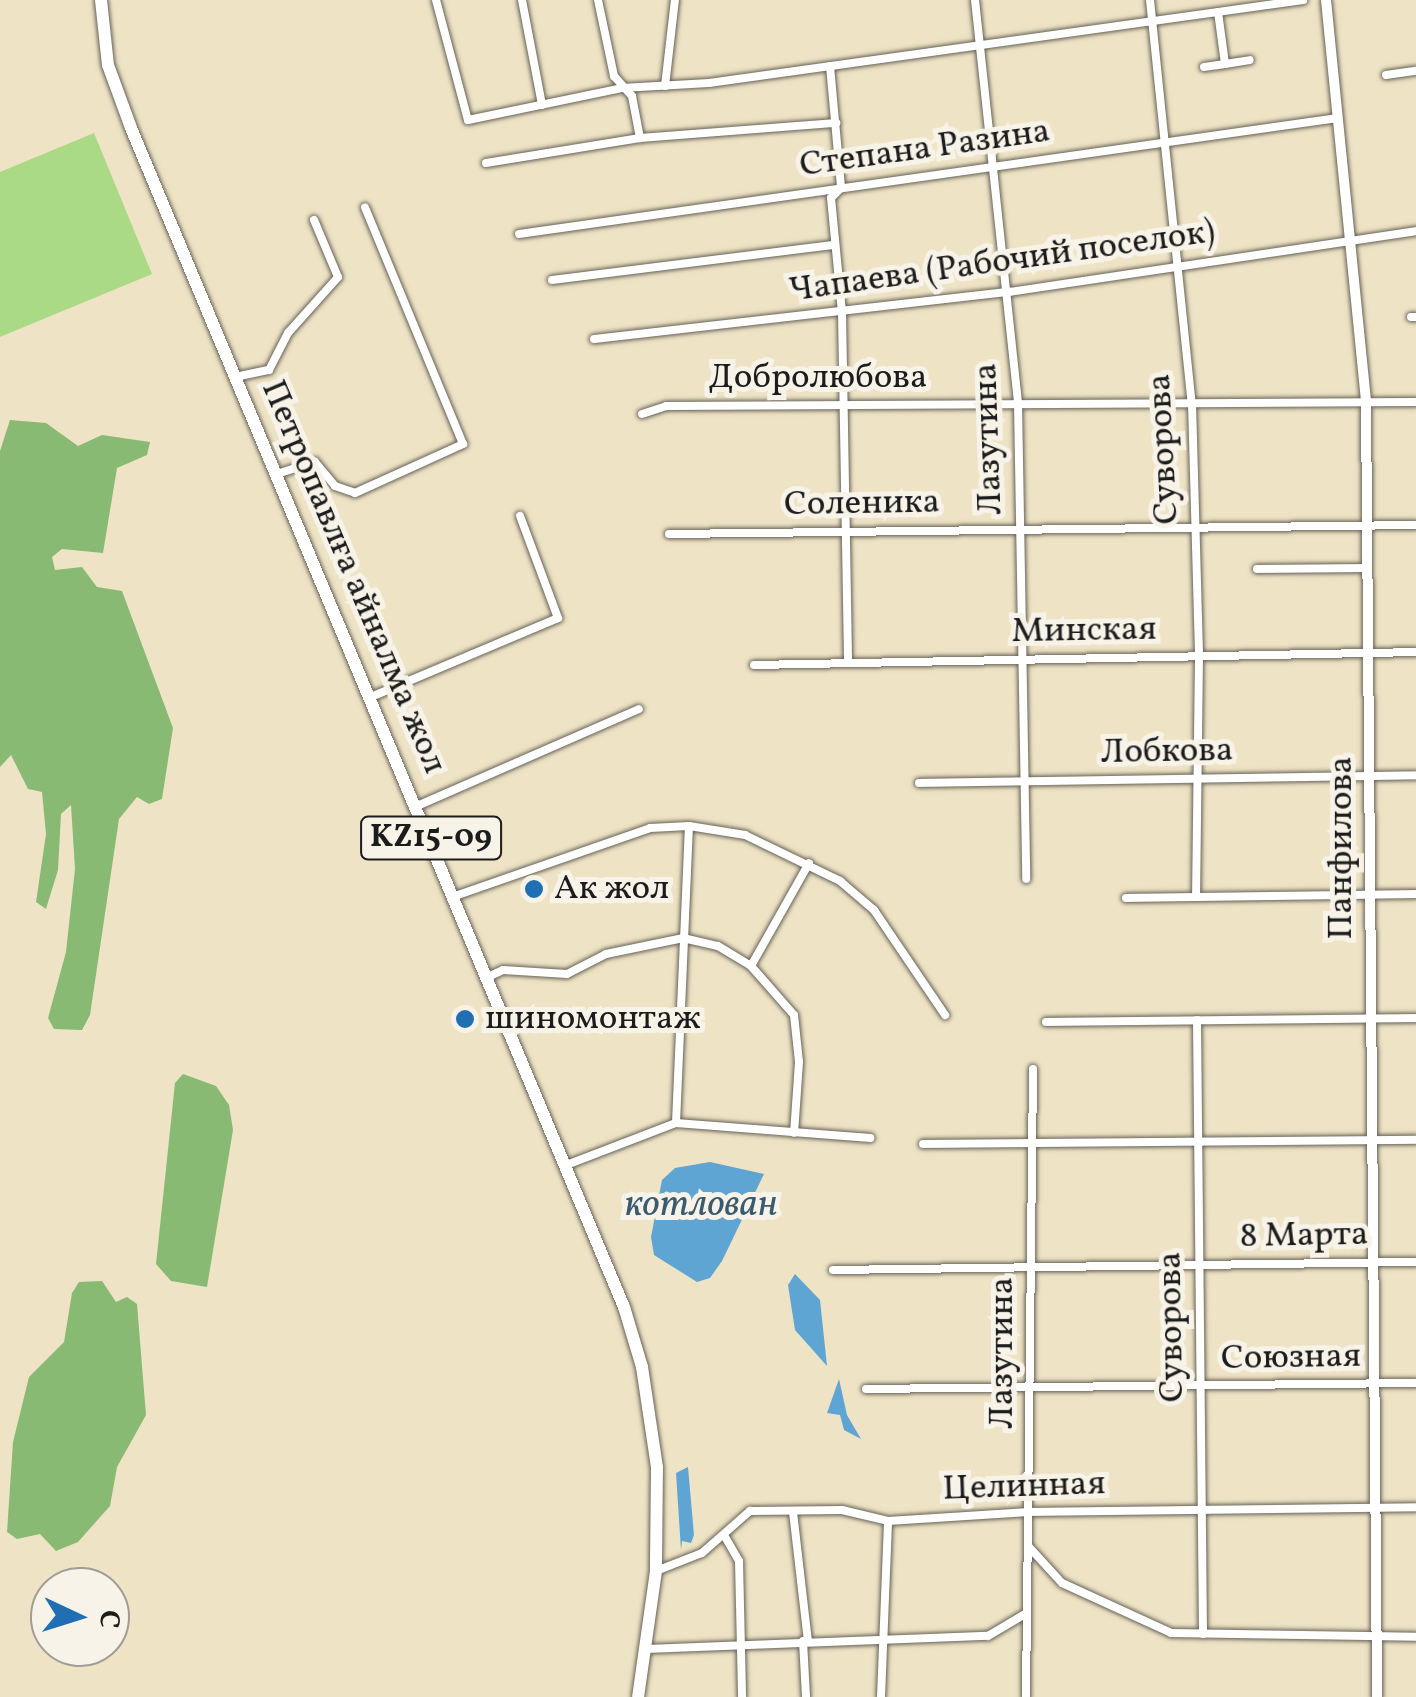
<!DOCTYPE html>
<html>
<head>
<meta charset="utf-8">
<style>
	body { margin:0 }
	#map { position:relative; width:1416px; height:1697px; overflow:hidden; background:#eee3c5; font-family:Vollkorn,serif }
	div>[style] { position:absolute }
	.green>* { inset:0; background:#abda87 }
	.forest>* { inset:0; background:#88ba74 }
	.water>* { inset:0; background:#5ea5d4 }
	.roads { filter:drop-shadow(0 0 2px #666257) drop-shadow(0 0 2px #666257) }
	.street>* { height:8px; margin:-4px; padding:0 4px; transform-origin:4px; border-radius:4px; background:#fff }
	.secondary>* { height:10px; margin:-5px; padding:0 5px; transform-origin:5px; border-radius:5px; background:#fff }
	.highway>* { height:12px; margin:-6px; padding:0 6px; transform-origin:6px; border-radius:6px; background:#fff }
	.dots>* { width:28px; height:28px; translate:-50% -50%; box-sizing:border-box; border:5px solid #f7f3e8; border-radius:50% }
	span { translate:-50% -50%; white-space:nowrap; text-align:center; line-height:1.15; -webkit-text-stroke:10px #f7f3e8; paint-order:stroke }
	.shield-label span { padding:2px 8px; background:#f7f3e8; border:2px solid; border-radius:8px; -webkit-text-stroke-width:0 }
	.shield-label { font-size:32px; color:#1c1c1c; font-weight:700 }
	.street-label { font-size:35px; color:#1c1c1c }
	.poi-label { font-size:35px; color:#1c1c1c }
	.left { translate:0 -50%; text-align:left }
	.water-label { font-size:38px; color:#3a5a6f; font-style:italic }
	.north { position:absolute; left:30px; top:1567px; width:100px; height:100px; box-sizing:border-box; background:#f7f3e8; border:2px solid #9f9d96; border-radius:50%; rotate:94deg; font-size:28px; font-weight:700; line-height:40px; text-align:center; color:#1c1c1c }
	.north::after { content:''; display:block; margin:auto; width:35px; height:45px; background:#1f6fb2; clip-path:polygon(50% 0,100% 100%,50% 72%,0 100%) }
</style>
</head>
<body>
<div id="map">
	<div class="green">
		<div style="clip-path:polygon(94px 133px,152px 274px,0 337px,0 172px)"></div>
	</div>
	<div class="forest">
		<div style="clip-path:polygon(10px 420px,46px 423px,78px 446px,102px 435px,150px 442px,147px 455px,117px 468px,103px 553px,62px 549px,52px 557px,55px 570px,82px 567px,97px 587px,122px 591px,173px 728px,162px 799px,149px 804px,137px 797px,119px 819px,90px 1015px,82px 1030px,54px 1029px,48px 1018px,66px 952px,75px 869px,71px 805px,61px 814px,58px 870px,46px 909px,36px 902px,46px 834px,42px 792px,28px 789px,11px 755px,0 767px,0 451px)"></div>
		<div style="clip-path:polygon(183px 1074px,216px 1086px,229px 1105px,233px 1130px,207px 1287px,171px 1281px,156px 1264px,175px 1083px)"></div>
		<div style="clip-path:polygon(102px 1281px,116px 1302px,127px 1297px,137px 1304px,146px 1415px,117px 1467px,110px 1506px,78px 1542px,56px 1551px,40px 1534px,17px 1539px,7px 1532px,13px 1442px,29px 1377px,64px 1342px,72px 1293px,79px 1282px)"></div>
	</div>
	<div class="water">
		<div style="clip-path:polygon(710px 1162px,764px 1174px,722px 1261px,710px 1278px,697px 1282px,654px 1255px,651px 1237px,662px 1180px,675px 1168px)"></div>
		<div style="clip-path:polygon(795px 1274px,820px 1300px,827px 1366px,795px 1330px,788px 1285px)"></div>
		<div style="clip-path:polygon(839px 1379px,847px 1415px,861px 1439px,844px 1430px,840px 1415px,827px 1413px)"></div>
		<div style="clip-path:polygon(688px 1467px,694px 1535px,691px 1543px,682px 1541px,681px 1550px,676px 1473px)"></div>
	</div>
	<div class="roads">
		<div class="street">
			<div style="left:436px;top:0;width:124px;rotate:75.1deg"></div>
			<div style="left:468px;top:120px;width:157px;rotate:-11.7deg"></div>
			<div style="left:622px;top:88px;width:87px;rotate:-3.3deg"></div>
			<div style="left:709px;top:83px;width:600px;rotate:-7.95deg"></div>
			<div style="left:522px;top:0;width:107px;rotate:79.2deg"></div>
			<div style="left:598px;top:0;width:78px;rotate:78.1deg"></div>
			<div style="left:614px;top:76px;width:27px;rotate:48deg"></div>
			<div style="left:632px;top:96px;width:43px;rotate:79.2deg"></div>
			<div style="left:975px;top:0;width:406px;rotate:83.9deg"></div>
			<div style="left:1018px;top:404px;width:475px;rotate:89deg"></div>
			<div style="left:1150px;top:0;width:405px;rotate:84.1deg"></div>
			<div style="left:1192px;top:403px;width:253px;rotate:88.4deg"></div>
			<div style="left:1199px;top:656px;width:241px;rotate:90.7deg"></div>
			<div style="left:1218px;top:12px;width:52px;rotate:82.3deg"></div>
			<div style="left:1225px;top:64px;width:25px;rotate:-9deg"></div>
			<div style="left:830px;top:66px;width:122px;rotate:84.8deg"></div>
			<div style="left:841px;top:188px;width:14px;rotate:135deg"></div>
			<div style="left:831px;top:198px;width:116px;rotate:84.5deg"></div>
			<div style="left:842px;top:313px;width:350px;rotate:89deg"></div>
			<div style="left:1204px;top:67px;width:21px;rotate:-8deg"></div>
			<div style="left:1386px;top:75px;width:30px;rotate:-8deg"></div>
			<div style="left:665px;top:86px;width:87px;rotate:-83.4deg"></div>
			<div style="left:486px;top:163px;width:156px;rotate:-9.2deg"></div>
			<div style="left:640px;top:138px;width:197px;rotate:-4.4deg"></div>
			<div style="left:519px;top:234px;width:827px;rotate:-8.06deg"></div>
			<div style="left:552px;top:280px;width:285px;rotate:-7.1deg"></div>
			<div style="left:1411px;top:317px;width:5px"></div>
			<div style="left:594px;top:339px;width:418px;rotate:-6.5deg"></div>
			<div style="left:1009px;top:292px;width:412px;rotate:-8.5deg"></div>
			<div style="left:235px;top:377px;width:35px;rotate:-12deg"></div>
			<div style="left:269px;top:370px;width:42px;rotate:-62.8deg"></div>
			<div style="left:288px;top:333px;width:75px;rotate:-48.2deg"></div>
			<div style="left:338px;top:277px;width:62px;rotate:-112.8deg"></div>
			<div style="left:642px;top:414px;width:25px;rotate:-18deg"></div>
			<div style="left:666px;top:406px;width:750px;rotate:-0.31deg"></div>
			<div style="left:277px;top:474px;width:40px;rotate:-18deg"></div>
			<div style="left:315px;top:462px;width:31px;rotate:50deg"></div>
			<div style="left:335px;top:486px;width:21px;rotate:19deg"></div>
			<div style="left:355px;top:493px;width:119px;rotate:-24.4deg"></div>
			<div style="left:463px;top:444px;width:256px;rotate:-112.5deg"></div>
			<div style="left:669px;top:534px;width:747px;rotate:-0.69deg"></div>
			<div style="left:1257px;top:569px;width:110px;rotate:-0.5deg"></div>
			<div style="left:754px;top:665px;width:662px;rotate:-1.12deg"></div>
			<div style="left:371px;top:697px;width:203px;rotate:-22.9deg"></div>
			<div style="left:558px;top:618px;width:109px;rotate:-110.4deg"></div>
			<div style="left:919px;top:783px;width:497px;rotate:-0.9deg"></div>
			<div style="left:417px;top:806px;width:242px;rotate:-23.6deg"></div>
			<div style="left:455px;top:896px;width:207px;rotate:-19.2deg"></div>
			<div style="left:650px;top:828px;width:39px;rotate:-3deg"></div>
			<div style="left:689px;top:826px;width:57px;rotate:9.1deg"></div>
			<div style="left:745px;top:835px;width:106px;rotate:25.8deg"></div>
			<div style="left:840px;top:881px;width:45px;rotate:40.5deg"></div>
			<div style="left:874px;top:910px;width:127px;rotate:55.9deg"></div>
			<div style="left:1126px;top:898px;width:290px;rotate:-0.8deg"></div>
			<div style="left:751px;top:966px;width:118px;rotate:-60.6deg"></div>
			<div style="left:490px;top:976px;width:14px;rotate:-25deg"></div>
			<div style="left:503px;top:970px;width:64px;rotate:3.6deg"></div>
			<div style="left:567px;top:974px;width:44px;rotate:-27.1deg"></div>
			<div style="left:606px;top:954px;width:79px;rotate:-11.7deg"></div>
			<div style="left:683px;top:938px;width:36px;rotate:13deg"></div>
			<div style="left:718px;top:946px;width:39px;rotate:31deg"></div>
			<div style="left:751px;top:966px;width:65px;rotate:48.7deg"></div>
			<div style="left:794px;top:1015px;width:47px;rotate:83.9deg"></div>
			<div style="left:799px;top:1062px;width:71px;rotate:94deg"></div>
			<div style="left:1197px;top:1020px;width:614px;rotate:89.44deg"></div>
			<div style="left:1046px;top:1022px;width:370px;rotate:-0.6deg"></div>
			<div style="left:676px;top:1123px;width:297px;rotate:-87.5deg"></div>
			<div style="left:923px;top:1144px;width:493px;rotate:-0.5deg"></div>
			<div style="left:569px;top:1164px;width:115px;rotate:-21deg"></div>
			<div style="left:676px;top:1123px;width:195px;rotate:4.4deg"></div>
			<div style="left:833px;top:1270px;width:583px;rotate:-0.79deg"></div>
			<div style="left:866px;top:1389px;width:550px;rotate:-0.63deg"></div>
			<div style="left:793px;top:1512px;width:130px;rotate:83.4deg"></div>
			<div style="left:724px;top:1535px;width:30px;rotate:60deg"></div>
			<div style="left:739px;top:1561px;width:136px;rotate:88.7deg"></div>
			<div style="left:1029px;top:1547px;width:49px;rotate:47.5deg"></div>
			<div style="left:1062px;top:1583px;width:120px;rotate:24.6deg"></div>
			<div style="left:1171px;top:1633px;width:245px;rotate:0.9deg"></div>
			<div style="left:656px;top:1571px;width:49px;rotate:-21.4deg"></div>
			<div style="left:702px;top:1553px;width:64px;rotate:-41.2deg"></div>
			<div style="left:750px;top:1511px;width:92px;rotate:-0.6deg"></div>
			<div style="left:842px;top:1510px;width:47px;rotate:13.4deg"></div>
			<div style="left:888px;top:1521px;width:141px;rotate:-3.7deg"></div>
			<div style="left:1029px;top:1512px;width:387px;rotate:-0.7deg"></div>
			<div style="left:803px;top:1641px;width:56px;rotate:86.9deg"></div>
			<div style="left:646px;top:1649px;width:342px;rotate:-2.2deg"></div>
			<div style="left:988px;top:1636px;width:43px;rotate:-30.7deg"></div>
			<div style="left:881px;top:1697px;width:176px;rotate:-87.7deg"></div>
			<div style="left:1026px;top:1697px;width:628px;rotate:-89.36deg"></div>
		</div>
		<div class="secondary">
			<div style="left:1326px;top:0;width:404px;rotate:84.3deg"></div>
			<div style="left:1366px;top:402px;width:1295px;rotate:89.51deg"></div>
		</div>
		<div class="highway">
			<div style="left:101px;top:0;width:65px;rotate:83.9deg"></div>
			<div style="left:108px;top:65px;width:67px;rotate:69.9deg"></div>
			<div style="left:131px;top:128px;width:1278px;rotate:67.31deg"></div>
			<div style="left:624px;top:1307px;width:63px;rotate:73.3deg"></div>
			<div style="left:642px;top:1367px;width:101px;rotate:81.5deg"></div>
			<div style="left:657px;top:1467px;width:104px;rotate:90.6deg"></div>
			<div style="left:656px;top:1571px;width:127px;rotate:98.1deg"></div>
		</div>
	</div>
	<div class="dots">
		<div style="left:534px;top:889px;background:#1f6fb2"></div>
		<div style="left:465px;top:1019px;background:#1f6fb2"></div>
	</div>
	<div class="shield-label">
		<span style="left:431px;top:838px">KZ15-09</span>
	</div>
	<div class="street-label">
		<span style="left:925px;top:149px;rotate:-8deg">Степана Разина</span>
		<span style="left:1002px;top:262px;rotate:-8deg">Чапаева (Рабочий поселок)</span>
		<span style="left:818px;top:378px">Добролюбова</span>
		<span style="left:989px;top:439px;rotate:-92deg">Лазутина</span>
		<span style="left:1164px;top:449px;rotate:-93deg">Суворова</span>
		<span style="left:862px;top:504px;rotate:-1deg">Соленика</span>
		<span style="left:353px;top:577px;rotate:67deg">Петропавлға айналма жол</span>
		<span style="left:1084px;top:631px;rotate:-1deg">Минская</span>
		<span style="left:1167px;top:752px;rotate:-1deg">Лобкова</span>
		<span style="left:1342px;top:848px;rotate:-90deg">Панфилова</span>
		<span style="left:1304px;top:1236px;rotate:-1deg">8 Марта</span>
		<span style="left:1172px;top:1327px;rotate:-91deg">Суворова</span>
		<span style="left:1003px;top:1353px;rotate:-90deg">Лазутина</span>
		<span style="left:1291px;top:1358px;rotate:-1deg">Союзная</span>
		<span style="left:1024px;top:1487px;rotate:-2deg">Целинная</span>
	</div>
	<div class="poi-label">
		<span class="left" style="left:554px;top:889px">Ак жол</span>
		<span class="left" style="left:485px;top:1019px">шиномонтаж</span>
	</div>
	<div class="water-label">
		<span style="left:701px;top:1206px">котлован</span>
	</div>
	<div class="north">С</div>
</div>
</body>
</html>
